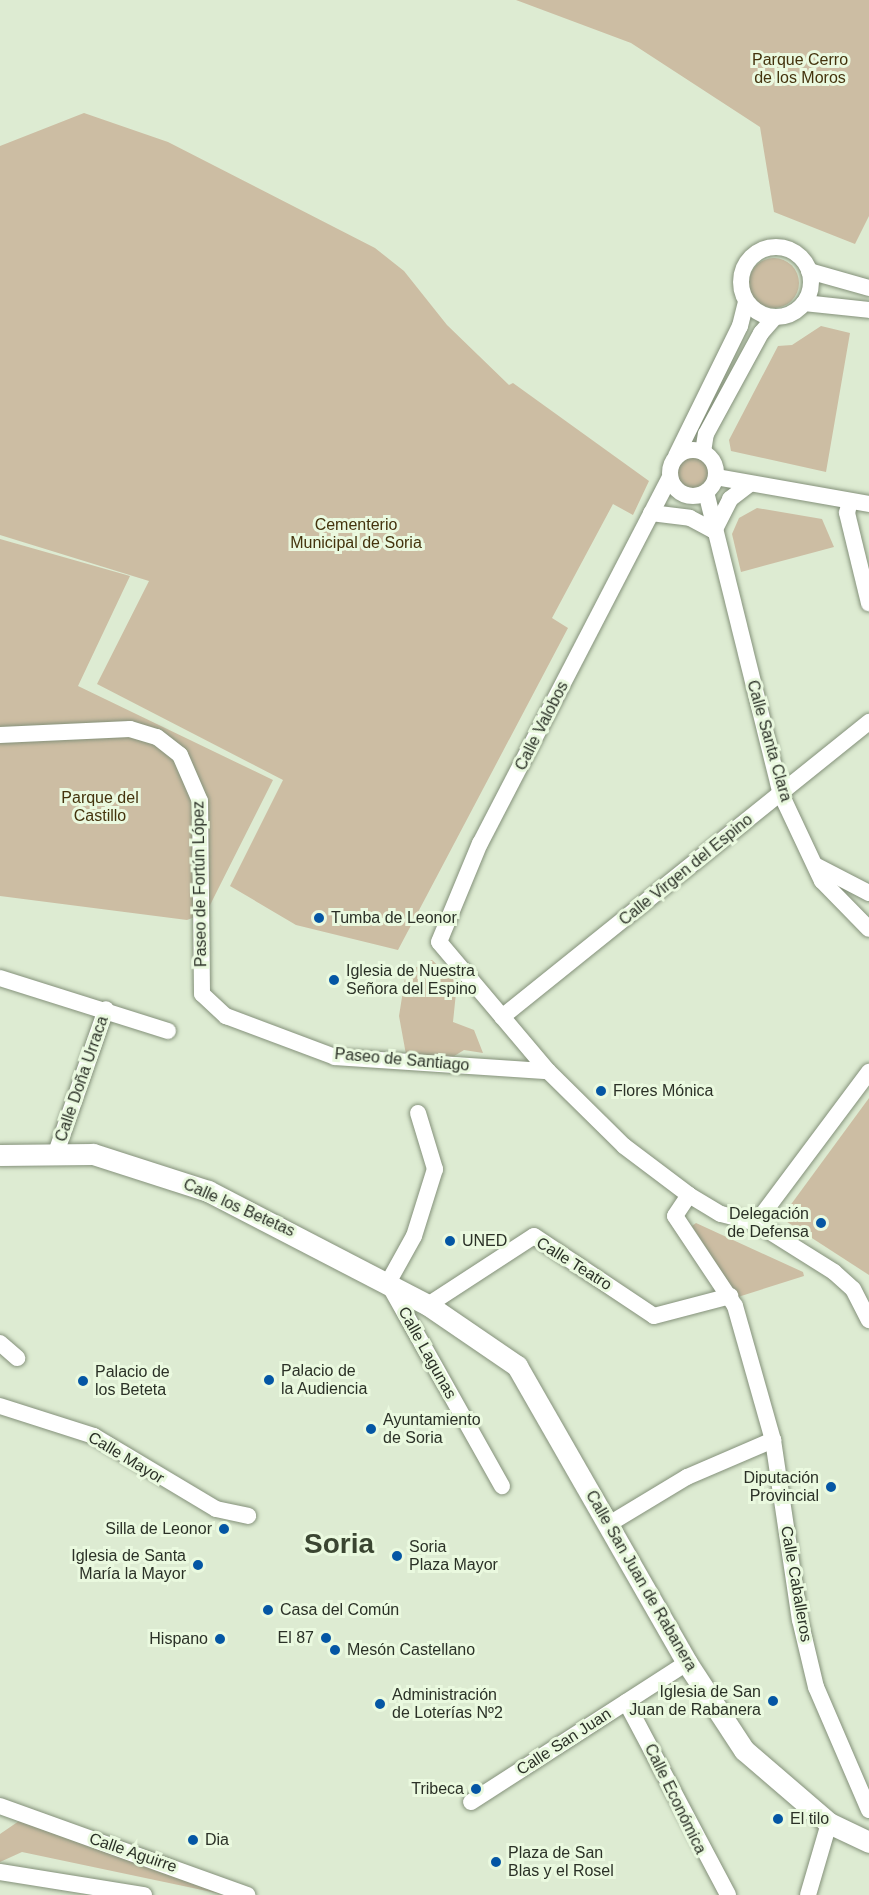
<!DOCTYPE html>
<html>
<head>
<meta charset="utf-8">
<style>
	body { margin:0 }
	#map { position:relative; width:869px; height:1895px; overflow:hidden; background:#ddebd2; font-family:Helvetica,sans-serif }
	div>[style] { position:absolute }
	.green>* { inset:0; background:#ccbda3 }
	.round { border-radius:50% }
	.roads { filter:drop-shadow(0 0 2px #84917a) drop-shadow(0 0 2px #84917a) }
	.minor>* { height:16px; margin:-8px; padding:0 8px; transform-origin:8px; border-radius:8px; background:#fff }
	.minor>.ring { margin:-8px; padding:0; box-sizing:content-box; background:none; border:16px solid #fff; border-radius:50% }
	.tertiary>* { height:21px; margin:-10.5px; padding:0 10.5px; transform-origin:10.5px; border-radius:10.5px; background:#fff }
	.dots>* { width:16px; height:16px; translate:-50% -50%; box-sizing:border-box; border:3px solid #eaf9df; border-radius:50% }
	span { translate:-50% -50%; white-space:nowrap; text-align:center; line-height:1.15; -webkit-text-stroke:6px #eaf9df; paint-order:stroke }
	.park-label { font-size:16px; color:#44330d }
	.street-label { font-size:16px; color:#2b3127 }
	.poi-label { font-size:16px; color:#2b3127 }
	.left { translate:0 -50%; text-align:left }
	.right { translate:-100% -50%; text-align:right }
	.town-label { font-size:28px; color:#3a4531; font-weight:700 }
</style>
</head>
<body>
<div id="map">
	<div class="green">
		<div style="clip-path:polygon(516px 0,869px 0,869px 216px,855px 244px,774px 212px,760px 127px,631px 43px)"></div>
		<div style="clip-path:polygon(84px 113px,168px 142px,375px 248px,404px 271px,447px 325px,509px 385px,513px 383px,649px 481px,633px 515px,613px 504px,552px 618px,568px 628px,398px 950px,296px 925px,230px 886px,283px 780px,97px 684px,149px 581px,0 535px,0 146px)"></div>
		<div class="round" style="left:749px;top:258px;width:50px;height:50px"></div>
		<div style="clip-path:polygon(821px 326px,850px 333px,826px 472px,731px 451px,729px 440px,778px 346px,792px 345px)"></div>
		<div class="round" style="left:675px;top:456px;width:34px;height:34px"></div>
		<div style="clip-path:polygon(757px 508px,822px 519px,834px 547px,741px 572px,732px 534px,739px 518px)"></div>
		<div style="clip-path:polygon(0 539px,130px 576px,78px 686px,273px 780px,206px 913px,187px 920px,0 896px)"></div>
		<div style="clip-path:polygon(432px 960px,457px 983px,453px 1022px,474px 1030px,483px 1053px,464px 1050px,443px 1063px,407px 1060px,399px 1016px,406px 972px)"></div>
		<div style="clip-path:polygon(869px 1098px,869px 1275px,781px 1218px)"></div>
		<div style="clip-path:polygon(696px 1223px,803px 1272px,804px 1276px,738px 1297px,692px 1226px)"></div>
		<div style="clip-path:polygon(19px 1821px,226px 1895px,22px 1852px,0 1862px,0 1834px)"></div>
	</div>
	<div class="roads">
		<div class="minor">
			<div class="ring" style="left:741px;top:247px;width:54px;height:54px"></div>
			<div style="left:809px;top:271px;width:62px;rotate:15.8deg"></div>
			<div style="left:804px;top:303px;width:65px;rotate:6.1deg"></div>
			<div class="ring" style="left:670px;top:450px;width:30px;height:30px"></div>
			<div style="left:703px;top:452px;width:18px;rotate:-81deg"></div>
			<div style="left:706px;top:434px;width:115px;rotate:-61.4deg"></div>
			<div style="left:761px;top:333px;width:21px;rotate:-49deg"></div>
			<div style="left:676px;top:456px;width:145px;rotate:-63.8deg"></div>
			<div style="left:740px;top:326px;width:25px;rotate:-76deg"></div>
			<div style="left:670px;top:477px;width:412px;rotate:117.4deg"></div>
			<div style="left:480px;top:843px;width:107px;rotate:112.5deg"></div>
			<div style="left:439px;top:942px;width:169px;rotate:49.8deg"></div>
			<div style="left:548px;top:1071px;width:107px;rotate:44.6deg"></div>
			<div style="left:624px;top:1146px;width:81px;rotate:37deg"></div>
			<div style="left:689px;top:1195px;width:37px;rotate:31deg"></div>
			<div style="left:721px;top:1214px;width:36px;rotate:14deg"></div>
			<div style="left:756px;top:1223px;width:92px;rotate:32.1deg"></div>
			<div style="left:834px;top:1272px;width:25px;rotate:42deg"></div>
			<div style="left:853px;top:1289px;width:35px;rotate:63deg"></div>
			<div style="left:716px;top:477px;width:155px;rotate:10deg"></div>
			<div style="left:706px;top:492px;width:311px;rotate:76.1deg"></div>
			<div style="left:781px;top:794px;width:96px;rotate:64.8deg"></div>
			<div style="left:822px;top:881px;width:67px;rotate:45.6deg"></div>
			<div style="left:850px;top:501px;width:12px;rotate:104deg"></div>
			<div style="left:847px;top:513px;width:93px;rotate:76.3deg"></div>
			<div style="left:651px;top:513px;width:39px;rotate:7deg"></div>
			<div style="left:690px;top:518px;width:27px;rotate:28deg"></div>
			<div style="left:714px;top:531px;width:36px;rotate:-63deg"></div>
			<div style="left:730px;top:499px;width:25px;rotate:-37deg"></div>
			<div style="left:0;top:735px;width:130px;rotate:-2.6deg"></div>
			<div style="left:130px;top:729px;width:28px;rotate:17deg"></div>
			<div style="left:157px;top:737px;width:29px;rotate:38deg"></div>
			<div style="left:180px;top:755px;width:50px;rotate:66.5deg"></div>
			<div style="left:200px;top:801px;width:193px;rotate:89.4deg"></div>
			<div style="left:202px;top:994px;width:33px;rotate:43deg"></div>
			<div style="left:226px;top:1016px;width:116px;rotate:20.6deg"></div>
			<div style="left:335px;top:1057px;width:213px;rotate:3.8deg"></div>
			<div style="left:815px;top:865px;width:61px;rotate:27.4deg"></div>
			<div style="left:0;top:978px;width:176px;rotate:17.5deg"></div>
			<div style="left:502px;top:1017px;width:471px;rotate:-38.8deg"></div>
			<div style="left:418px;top:1113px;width:59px;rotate:73.1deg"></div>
			<div style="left:435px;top:1169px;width:70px;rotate:107.4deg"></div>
			<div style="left:414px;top:1236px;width:54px;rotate:119deg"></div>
			<div style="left:388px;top:1283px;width:233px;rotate:60.7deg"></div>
			<div style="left:57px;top:1150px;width:149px;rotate:-70.8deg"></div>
			<div style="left:689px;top:1195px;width:25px;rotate:124deg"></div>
			<div style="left:675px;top:1216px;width:108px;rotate:56.3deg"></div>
			<div style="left:735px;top:1306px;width:139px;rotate:74.2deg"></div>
			<div style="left:773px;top:1440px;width:182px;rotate:81.5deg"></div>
			<div style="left:800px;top:1620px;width:69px;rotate:76.6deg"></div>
			<div style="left:816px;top:1687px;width:134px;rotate:66.7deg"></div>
			<div style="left:756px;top:1223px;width:189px;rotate:-53.2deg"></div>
			<div style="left:428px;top:1305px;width:126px;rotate:-33.1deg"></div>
			<div style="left:534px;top:1236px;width:144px;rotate:33.7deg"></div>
			<div style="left:654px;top:1316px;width:79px;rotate:-14.7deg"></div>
			<div style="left:0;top:1343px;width:23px;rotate:41deg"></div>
			<div style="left:0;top:1406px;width:99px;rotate:17.7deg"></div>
			<div style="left:94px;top:1436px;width:142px;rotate:30.9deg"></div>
			<div style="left:216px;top:1509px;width:33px;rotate:12deg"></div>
			<div style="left:609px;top:1524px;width:91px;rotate:-31.1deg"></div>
			<div style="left:687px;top:1477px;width:94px;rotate:-23.3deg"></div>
			<div style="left:626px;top:1702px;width:218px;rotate:62.1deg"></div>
			<div style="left:471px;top:1802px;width:257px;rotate:-32.8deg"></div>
			<div style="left:0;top:1806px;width:263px;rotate:19.8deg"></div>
			<div style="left:0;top:1872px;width:146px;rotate:9.1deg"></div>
			<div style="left:808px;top:1895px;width:75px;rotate:-73.7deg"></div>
		</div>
		<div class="tertiary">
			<div style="left:0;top:1155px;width:93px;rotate:-0.6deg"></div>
			<div style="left:93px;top:1154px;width:121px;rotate:17.8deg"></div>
			<div style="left:208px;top:1191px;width:248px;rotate:27.4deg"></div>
			<div style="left:428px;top:1305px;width:108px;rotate:34.4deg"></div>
			<div style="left:517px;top:1366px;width:342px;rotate:60.2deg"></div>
			<div style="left:687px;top:1663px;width:104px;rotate:56.8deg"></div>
			<div style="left:744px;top:1750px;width:112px;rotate:40.7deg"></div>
			<div style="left:829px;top:1823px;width:44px;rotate:25.4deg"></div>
		</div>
	</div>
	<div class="dots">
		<div style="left:319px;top:918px;background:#0456a4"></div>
		<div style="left:334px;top:980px;background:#0456a4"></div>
		<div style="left:601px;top:1091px;background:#0456a4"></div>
		<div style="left:821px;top:1223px;background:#0456a4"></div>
		<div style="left:450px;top:1241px;background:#0456a4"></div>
		<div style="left:269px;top:1380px;background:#0456a4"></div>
		<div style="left:83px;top:1381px;background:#0456a4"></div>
		<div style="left:371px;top:1429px;background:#0456a4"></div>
		<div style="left:831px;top:1487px;background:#0456a4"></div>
		<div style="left:224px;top:1529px;background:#0456a4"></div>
		<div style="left:397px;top:1556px;background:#0456a4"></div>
		<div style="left:198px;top:1565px;background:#0456a4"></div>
		<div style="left:268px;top:1610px;background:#0456a4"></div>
		<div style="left:326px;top:1638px;background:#0456a4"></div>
		<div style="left:220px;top:1639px;background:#0456a4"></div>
		<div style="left:335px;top:1650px;background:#0456a4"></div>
		<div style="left:773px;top:1701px;background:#0456a4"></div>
		<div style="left:380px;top:1704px;background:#0456a4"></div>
		<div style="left:476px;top:1789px;background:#0456a4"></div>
		<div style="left:778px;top:1819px;background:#0456a4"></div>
		<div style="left:193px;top:1840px;background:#0456a4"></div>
		<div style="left:496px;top:1862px;background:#0456a4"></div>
	</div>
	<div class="park-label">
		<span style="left:800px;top:69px">Parque Cerro<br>de los Moros</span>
		<span style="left:356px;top:534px">Cementerio<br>Municipal de Soria</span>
		<span style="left:100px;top:807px">Parque del<br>Castillo</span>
	</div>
	<div class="street-label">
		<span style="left:542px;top:726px;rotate:-63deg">Calle Valobos</span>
		<span style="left:769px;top:741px;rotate:74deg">Calle Santa Clara</span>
		<span style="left:686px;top:870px;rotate:-39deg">Calle Virgen del Espino</span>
		<span style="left:200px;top:884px;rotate:-91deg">Paseo de Fortún López</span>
		<span style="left:402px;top:1060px;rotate:5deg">Paseo de Santiago</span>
		<span style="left:82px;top:1079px;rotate:-71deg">Calle Doña Urraca</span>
		<span style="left:239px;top:1208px;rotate:24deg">Calle los Betetas</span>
		<span style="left:574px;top:1264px;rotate:32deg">Calle Teatro</span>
		<span style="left:427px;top:1353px;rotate:61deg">Calle Lagunas</span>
		<span style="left:126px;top:1458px;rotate:31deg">Calle Mayor</span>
		<span style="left:641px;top:1581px;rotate:60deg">Calle San Juan de Rabanera</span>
		<span style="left:796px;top:1584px;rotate:80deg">Calle Caballeros</span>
		<span style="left:564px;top:1742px;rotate:-33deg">Calle San Juan</span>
		<span style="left:675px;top:1799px;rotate:64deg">Calle Económica</span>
		<span style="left:133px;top:1853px;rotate:19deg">Calle Aguirre</span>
	</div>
	<div class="poi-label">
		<span class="left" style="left:331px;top:918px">Tumba de Leonor</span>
		<span class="left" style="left:346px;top:980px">Iglesia de Nuestra<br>Señora del Espino</span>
		<span class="left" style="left:613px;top:1091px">Flores Mónica</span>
		<span class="right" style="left:809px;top:1223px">Delegación<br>de Defensa</span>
		<span class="left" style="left:462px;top:1241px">UNED</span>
		<span class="left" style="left:281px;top:1380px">Palacio de<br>la Audiencia</span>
		<span class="left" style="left:95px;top:1381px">Palacio de<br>los Beteta</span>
		<span class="left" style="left:383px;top:1429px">Ayuntamiento<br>de Soria</span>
		<span class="right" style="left:819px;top:1487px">Diputación<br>Provincial</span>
		<span class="right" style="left:212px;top:1529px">Silla de Leonor</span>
		<span class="left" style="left:409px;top:1556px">Soria<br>Plaza Mayor</span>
		<span class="right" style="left:186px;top:1565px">Iglesia de Santa<br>María la Mayor</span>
		<span class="left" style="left:280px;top:1610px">Casa del Común</span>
		<span class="right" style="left:314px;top:1638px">El 87</span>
		<span class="right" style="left:208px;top:1639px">Hispano</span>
		<span class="left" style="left:347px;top:1650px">Mesón Castellano</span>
		<span class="right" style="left:761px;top:1701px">Iglesia de San<br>Juan de Rabanera</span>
		<span class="left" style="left:392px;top:1704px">Administración<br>de Loterías Nº2</span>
		<span class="right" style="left:464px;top:1789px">Tribeca</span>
		<span class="left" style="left:790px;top:1819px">El tilo</span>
		<span class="left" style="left:205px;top:1840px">Dia</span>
		<span class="left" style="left:508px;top:1862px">Plaza de San<br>Blas y el Rosel</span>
	</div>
	<div class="town-label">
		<span style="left:339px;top:1544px">Soria</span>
	</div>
</div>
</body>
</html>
